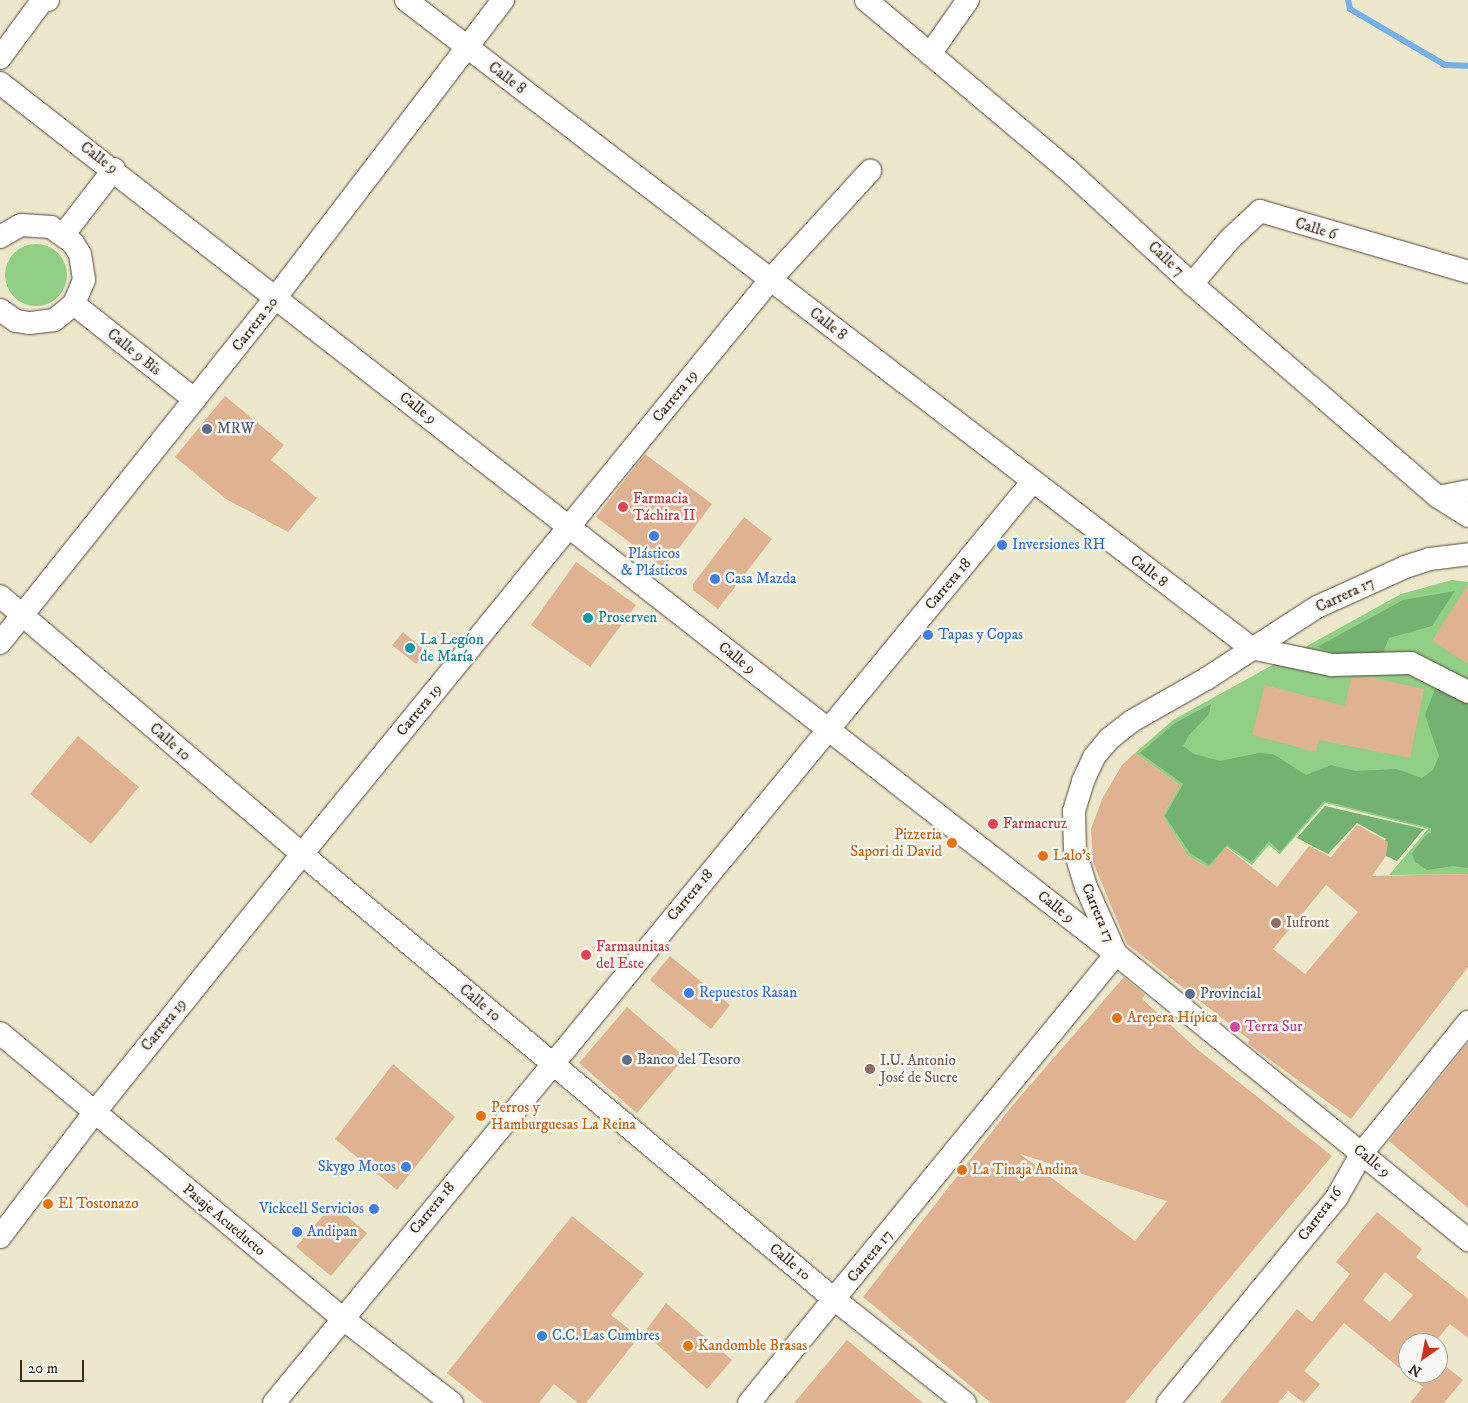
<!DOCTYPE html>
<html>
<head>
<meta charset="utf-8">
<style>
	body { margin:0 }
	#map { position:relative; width:1468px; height:1403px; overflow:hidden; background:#ede7cc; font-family:"IM FELL DW Pica",serif }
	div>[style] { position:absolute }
	.green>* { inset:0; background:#90cf85 }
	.round { border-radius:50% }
	.forest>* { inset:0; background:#74b272 }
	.stream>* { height:6px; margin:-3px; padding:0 3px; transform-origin:3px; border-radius:3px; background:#73b1e6 }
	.building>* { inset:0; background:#dfb292 }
	.roads { filter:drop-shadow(0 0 1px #564638) drop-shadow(0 0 1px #564638) }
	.street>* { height:22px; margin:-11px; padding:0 11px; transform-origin:11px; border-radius:11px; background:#fff }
	.dots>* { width:14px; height:14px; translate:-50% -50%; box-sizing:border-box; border:2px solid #f6f6f2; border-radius:50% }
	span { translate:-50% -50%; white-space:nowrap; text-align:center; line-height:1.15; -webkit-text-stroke:5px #f6f6f2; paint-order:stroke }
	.street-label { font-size:15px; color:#3b2a1e }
	.service-label { font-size:15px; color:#4e5e75 }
	.left { translate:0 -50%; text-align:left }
	.health-label { font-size:15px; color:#be3a42 }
	.shop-label { font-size:15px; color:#366cbe }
	.right { translate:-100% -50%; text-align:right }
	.culture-label { font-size:15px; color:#0d838f }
	.food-label { font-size:15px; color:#c56008 }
	.education-label { font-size:15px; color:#785e54 }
	.hotel-label { font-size:15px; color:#b23c85 }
	.north { position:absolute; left:1398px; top:1333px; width:50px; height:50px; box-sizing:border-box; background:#f6f6f2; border:1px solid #aba49d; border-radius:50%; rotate:213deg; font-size:14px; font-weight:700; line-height:20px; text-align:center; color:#3b2a1e }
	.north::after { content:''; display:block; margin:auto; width:18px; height:22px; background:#c8321e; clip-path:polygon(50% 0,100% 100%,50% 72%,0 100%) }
	.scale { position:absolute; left:20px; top:1360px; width:64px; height:22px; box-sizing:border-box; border:2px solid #3b2a1e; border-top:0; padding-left:6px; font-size:15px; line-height:18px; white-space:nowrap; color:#3b2a1e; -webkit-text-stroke:4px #f6f6f2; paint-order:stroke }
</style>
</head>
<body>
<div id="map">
	<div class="green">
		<div class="round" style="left:5px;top:244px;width:62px;height:62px"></div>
		<div style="clip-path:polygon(1452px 580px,1468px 582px,1468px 874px,1389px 875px,1428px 829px,1325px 803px,1280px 854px,1269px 845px,1252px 865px,1227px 847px,1209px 868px,1188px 856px,1163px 816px,1180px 785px,1135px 753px,1173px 720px,1401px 594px)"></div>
	</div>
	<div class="forest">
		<div style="clip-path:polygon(1455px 591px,1432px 626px,1389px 638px,1382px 655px,1347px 657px,1317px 647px,1403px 600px)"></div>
		<div style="clip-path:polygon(1435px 689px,1448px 689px,1468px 701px,1468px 868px,1453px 866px,1427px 870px,1415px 862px,1412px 853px,1427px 834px,1431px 833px,1431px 828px,1324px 801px,1280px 852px,1269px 841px,1252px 862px,1227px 845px,1209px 865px,1190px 853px,1165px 816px,1183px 784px,1140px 753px,1175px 723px,1211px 704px,1209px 714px,1189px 735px,1183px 746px,1194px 754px,1220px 761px,1259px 753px,1273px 754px,1306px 775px,1331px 765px,1356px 771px,1397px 769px,1422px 778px,1433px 770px,1439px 756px,1425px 715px)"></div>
		<div style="clip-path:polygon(1325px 806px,1424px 829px,1397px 861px,1375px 851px,1386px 839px,1357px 823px,1328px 854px,1297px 838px)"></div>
	</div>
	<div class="stream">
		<div style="left:1348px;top:0;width:9px;rotate:77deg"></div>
		<div style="left:1350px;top:9px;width:110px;rotate:30.5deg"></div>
		<div style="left:1445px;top:65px;width:23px;rotate:2deg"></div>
	</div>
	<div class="building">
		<div style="clip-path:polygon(225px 396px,284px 445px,271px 460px,317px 498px,288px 532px,226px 499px,175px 457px)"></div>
		<div style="clip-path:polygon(645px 454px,712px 504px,664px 568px,596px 517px)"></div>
		<div style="clip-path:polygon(744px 517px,772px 539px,718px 609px,693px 590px,693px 584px)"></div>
		<div style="clip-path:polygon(576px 562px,636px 605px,590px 667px,531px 625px)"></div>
		<div style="clip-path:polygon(1468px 584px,1468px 664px,1432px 641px)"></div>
		<div style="clip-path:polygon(403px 632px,427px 652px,416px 664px,392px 645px)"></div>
		<div style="clip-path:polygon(1370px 677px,1424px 689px,1410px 758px,1319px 740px,1316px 752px,1252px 735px,1265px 685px,1345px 706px,1351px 678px)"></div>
		<div style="clip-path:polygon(78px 736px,139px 787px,91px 844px,30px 794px)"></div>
		<div style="clip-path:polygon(evenodd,1135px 753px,1180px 785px,1163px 816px,1188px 856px,1209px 868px,1226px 847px,1277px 887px,1309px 846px,1331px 857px,1357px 825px,1388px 842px,1386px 856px,1372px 876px,1468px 874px,1468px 967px,1351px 1119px,1247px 1043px,1250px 1040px,1127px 944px,1093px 862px,1091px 829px,1102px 799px,1122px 765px,1135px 753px,1326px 885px,1358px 912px,1305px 974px,1273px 949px,1326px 885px)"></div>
		<div style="clip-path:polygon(670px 956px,730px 1005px,711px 1029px,650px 980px)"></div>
		<div style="clip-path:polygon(evenodd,1124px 977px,1145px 995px,1142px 999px,1197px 1049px,1332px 1156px,1125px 1403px,991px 1403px,863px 1297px,1012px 1106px,1124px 977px,1020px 1154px,1167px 1201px,1135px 1241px,1020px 1154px)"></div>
		<div style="clip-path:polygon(627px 1007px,685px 1057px,637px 1113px,579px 1063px)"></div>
		<div style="clip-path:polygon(1468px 1043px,1468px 1208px,1389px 1141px)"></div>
		<div style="clip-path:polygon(393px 1064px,455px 1117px,397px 1190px,335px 1139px)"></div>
		<div style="clip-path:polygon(333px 1204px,367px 1233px,331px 1276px,296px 1247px)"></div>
		<div style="clip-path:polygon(evenodd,1377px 1212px,1422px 1249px,1416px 1257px,1468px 1299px,1468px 1338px,1450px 1324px,1434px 1343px,1408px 1343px,1408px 1373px,1438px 1373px,1438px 1360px,1463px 1380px,1444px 1403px,1410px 1403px,1423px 1387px,1344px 1323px,1304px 1371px,1320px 1384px,1304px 1403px,1288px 1391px,1278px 1403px,1220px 1403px,1297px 1309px,1312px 1322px,1350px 1274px,1336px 1262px,1377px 1212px,1385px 1272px,1413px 1295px,1390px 1322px,1363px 1300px,1385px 1272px)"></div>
		<div style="clip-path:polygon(572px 1216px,644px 1274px,611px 1315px,639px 1337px,586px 1403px,578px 1403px,554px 1384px,539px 1403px,484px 1403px,447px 1373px)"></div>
		<div style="clip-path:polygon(666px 1303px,732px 1360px,707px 1389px,644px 1333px)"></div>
		<div style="clip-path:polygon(847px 1340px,923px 1403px,794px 1403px)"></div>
	</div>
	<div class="roads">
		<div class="street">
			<div style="left:406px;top:0;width:1065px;rotate:37.48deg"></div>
			<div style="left:1251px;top:648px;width:83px;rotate:11.9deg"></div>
			<div style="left:1332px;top:665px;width:79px;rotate:-1.5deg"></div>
			<div style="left:1411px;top:663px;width:64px;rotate:27deg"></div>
			<div style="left:866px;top:0;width:263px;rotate:40.1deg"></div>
			<div style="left:1067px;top:169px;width:170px;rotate:42.6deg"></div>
			<div style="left:1192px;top:284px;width:325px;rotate:40.9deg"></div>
			<div style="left:1438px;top:497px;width:36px;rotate:32deg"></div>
			<div style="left:930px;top:54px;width:66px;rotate:-54.9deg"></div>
			<div style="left:0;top:58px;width:71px;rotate:-53.6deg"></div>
			<div style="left:42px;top:1px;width:6px;rotate:-9deg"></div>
			<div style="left:0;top:83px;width:1416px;rotate:37.97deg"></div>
			<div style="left:1116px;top:954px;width:454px;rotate:39.1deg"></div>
			<div style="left:64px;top:234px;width:82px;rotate:-52.4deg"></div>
			<div style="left:0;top:237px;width:24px;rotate:-30deg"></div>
			<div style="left:21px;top:225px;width:30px;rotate:4deg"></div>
			<div style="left:51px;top:227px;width:27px;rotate:36deg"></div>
			<div style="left:73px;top:243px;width:13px;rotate:58deg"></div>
			<div style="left:80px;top:254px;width:26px;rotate:81deg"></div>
			<div style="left:84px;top:280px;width:26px;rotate:113deg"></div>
			<div style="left:74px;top:304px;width:26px;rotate:141deg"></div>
			<div style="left:54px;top:320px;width:25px;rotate:173deg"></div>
			<div style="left:29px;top:323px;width:13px;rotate:-171deg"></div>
			<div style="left:16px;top:321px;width:19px;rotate:-145deg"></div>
			<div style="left:1192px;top:284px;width:59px;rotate:-49.8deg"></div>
			<div style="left:1230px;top:239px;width:41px;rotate:-43deg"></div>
			<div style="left:1260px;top:211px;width:217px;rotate:16.3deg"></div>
			<div style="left:74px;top:304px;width:154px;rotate:38.4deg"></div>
			<div style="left:1438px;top:497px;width:31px;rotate:-11deg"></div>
			<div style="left:0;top:596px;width:397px;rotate:40.5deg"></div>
			<div style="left:302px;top:854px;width:694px;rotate:39.91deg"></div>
			<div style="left:834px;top:1299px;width:167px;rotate:38.4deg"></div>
			<div style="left:0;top:643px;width:443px;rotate:-51.4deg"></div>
			<div style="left:276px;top:297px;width:374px;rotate:-52.6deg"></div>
			<div style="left:0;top:1033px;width:445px;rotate:39.8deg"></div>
			<div style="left:342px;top:1318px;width:139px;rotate:37.7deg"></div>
			<div style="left:0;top:1237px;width:156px;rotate:-52.8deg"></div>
			<div style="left:94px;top:1113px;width:332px;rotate:-51.2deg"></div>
			<div style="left:302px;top:854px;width:742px;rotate:-50.8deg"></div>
			<div style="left:771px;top:279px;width:147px;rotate:-47.5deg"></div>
			<div style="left:274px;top:1403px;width:1193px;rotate:-50.54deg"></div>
			<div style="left:749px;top:1403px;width:580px;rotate:-50.74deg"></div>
			<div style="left:1116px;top:954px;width:73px;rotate:-114.1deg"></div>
			<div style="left:1086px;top:887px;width:38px;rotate:-107deg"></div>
			<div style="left:1075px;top:851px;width:40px;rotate:-91.4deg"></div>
			<div style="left:1074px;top:811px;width:31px;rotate:-73deg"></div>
			<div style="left:1083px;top:781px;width:26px;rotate:-65deg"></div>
			<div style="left:1094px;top:757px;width:23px;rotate:-50deg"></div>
			<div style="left:1109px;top:739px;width:29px;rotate:-38deg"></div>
			<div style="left:1132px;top:721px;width:85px;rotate:-29.6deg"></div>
			<div style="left:1206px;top:679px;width:132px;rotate:-33deg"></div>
			<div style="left:1317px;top:607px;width:97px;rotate:-24.4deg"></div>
			<div style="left:1405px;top:567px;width:26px;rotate:-18deg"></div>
			<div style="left:1430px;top:559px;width:38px;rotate:-7deg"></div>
			<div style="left:1168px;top:1403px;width:266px;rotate:-50.6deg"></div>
			<div style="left:1337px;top:1197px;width:51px;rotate:-60.4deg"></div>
			<div style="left:1362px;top:1153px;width:169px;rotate:-51deg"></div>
		</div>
	</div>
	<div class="dots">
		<div style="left:207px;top:429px;background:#5c6f8a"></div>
		<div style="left:623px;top:507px;background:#e0444e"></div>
		<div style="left:654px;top:536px;background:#3f7fe0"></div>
		<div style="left:1002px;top:545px;background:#3f7fe0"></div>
		<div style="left:715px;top:579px;background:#3f7fe0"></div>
		<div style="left:588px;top:618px;background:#0f9aa8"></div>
		<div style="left:928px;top:635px;background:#3f7fe0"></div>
		<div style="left:410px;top:648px;background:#0f9aa8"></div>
		<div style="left:993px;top:824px;background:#e0444e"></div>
		<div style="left:952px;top:843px;background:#e8710a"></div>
		<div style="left:1043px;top:856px;background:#e8710a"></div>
		<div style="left:1276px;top:923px;background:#8d6e63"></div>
		<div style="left:586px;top:955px;background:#e0444e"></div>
		<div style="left:689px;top:993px;background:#3f7fe0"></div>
		<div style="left:1190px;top:994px;background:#5c6f8a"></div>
		<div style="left:1117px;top:1018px;background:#e8710a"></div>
		<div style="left:1235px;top:1027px;background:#d1479c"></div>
		<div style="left:627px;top:1060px;background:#5c6f8a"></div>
		<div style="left:870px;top:1069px;background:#8d6e63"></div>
		<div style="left:481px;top:1116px;background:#e8710a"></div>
		<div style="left:406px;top:1167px;background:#3f7fe0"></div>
		<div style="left:962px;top:1170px;background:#e8710a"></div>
		<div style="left:48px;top:1204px;background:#e8710a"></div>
		<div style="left:374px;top:1209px;background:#3f7fe0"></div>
		<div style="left:297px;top:1232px;background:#3f7fe0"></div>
		<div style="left:542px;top:1336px;background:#3f7fe0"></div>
		<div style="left:688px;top:1346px;background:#e8710a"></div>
	</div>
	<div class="street-label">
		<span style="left:507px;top:78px;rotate:37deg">Calle 8</span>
		<span style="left:99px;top:158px;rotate:37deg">Calle 9</span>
		<span style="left:1316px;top:229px;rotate:17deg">Calle 6</span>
		<span style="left:1166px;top:259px;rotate:43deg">Calle 7</span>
		<span style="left:255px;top:324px;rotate:-52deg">Carrera 20</span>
		<span style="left:828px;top:324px;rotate:38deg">Calle 8</span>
		<span style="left:134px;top:352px;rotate:39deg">Calle 9 Bis</span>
		<span style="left:675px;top:396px;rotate:-51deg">Carrera 19</span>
		<span style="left:418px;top:408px;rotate:38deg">Calle 9</span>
		<span style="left:1149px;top:571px;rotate:37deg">Calle 8</span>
		<span style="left:948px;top:584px;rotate:-50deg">Carrera 18</span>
		<span style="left:1345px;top:595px;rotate:-25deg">Carrera 17</span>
		<span style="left:737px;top:658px;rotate:38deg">Calle 9</span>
		<span style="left:419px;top:710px;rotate:-51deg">Carrera 19</span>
		<span style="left:170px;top:742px;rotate:41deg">Calle 10</span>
		<span style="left:690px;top:895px;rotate:-50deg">Carrera 18</span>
		<span style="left:1056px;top:907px;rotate:38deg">Calle 9</span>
		<span style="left:1098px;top:913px;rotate:67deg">Carrera 17</span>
		<span style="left:480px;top:1003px;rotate:40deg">Calle 10</span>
		<span style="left:164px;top:1025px;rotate:-51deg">Carrera 19</span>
		<span style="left:1372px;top:1161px;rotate:39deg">Calle 9</span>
		<span style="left:432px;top:1208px;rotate:-51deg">Carrera 18</span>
		<span style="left:1320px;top:1214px;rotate:-53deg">Carrera 16</span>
		<span style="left:224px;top:1220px;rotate:40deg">Pasaje Acueducto</span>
		<span style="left:870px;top:1256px;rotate:-51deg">Carrera 17</span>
		<span style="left:790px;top:1262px;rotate:40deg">Calle 10</span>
	</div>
	<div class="service-label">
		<span class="left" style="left:217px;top:429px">MRW</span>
		<span class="left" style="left:1200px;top:994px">Provincial</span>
		<span class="left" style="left:637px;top:1060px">Banco del Tesoro</span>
	</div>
	<div class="health-label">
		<span class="left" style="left:633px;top:507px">Farmacia<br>Táchira II</span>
		<span class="left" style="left:1003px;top:824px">Farmacruz</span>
		<span class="left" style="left:596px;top:955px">Farmaunitas<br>del Este</span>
	</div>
	<div class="shop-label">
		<span class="left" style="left:1012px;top:545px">Inversiones RH</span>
		<span style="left:654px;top:562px">Plásticos<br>&amp; Plásticos</span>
		<span class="left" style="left:725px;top:579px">Casa Mazda</span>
		<span class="left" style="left:938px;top:635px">Tapas y Copas</span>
		<span class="left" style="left:699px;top:993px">Repuestos Rasan</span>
		<span class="right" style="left:396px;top:1167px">Skygo Motos</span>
		<span class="right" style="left:364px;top:1209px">Vickcell Servicios</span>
		<span class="left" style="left:307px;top:1232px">Andipan</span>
		<span class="left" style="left:552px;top:1336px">C.C. Las Cumbres</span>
	</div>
	<div class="culture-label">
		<span class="left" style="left:598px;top:618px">Proserven</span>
		<span class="left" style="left:420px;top:648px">La Legíon<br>de María</span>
	</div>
	<div class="food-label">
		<span class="right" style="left:942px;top:843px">Pizzeria<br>Sapori di David</span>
		<span class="left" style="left:1053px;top:856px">Lalo's</span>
		<span class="left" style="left:1127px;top:1018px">Arepera Hípica</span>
		<span class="left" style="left:491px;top:1116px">Perros y<br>Hamburguesas La Reina</span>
		<span class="left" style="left:972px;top:1170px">La Tinaja Andina</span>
		<span class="left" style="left:58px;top:1204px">El Tostonazo</span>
		<span class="left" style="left:698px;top:1346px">Kandomble Brasas</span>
	</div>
	<div class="education-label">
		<span class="left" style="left:1286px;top:923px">Iufront</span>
		<span class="left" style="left:880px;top:1069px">I.U. Antonio<br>José de Sucre</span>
	</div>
	<div class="hotel-label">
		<span class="left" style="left:1245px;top:1027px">Terra Sur</span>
	</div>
	<div class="north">N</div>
	<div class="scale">20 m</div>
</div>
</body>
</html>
